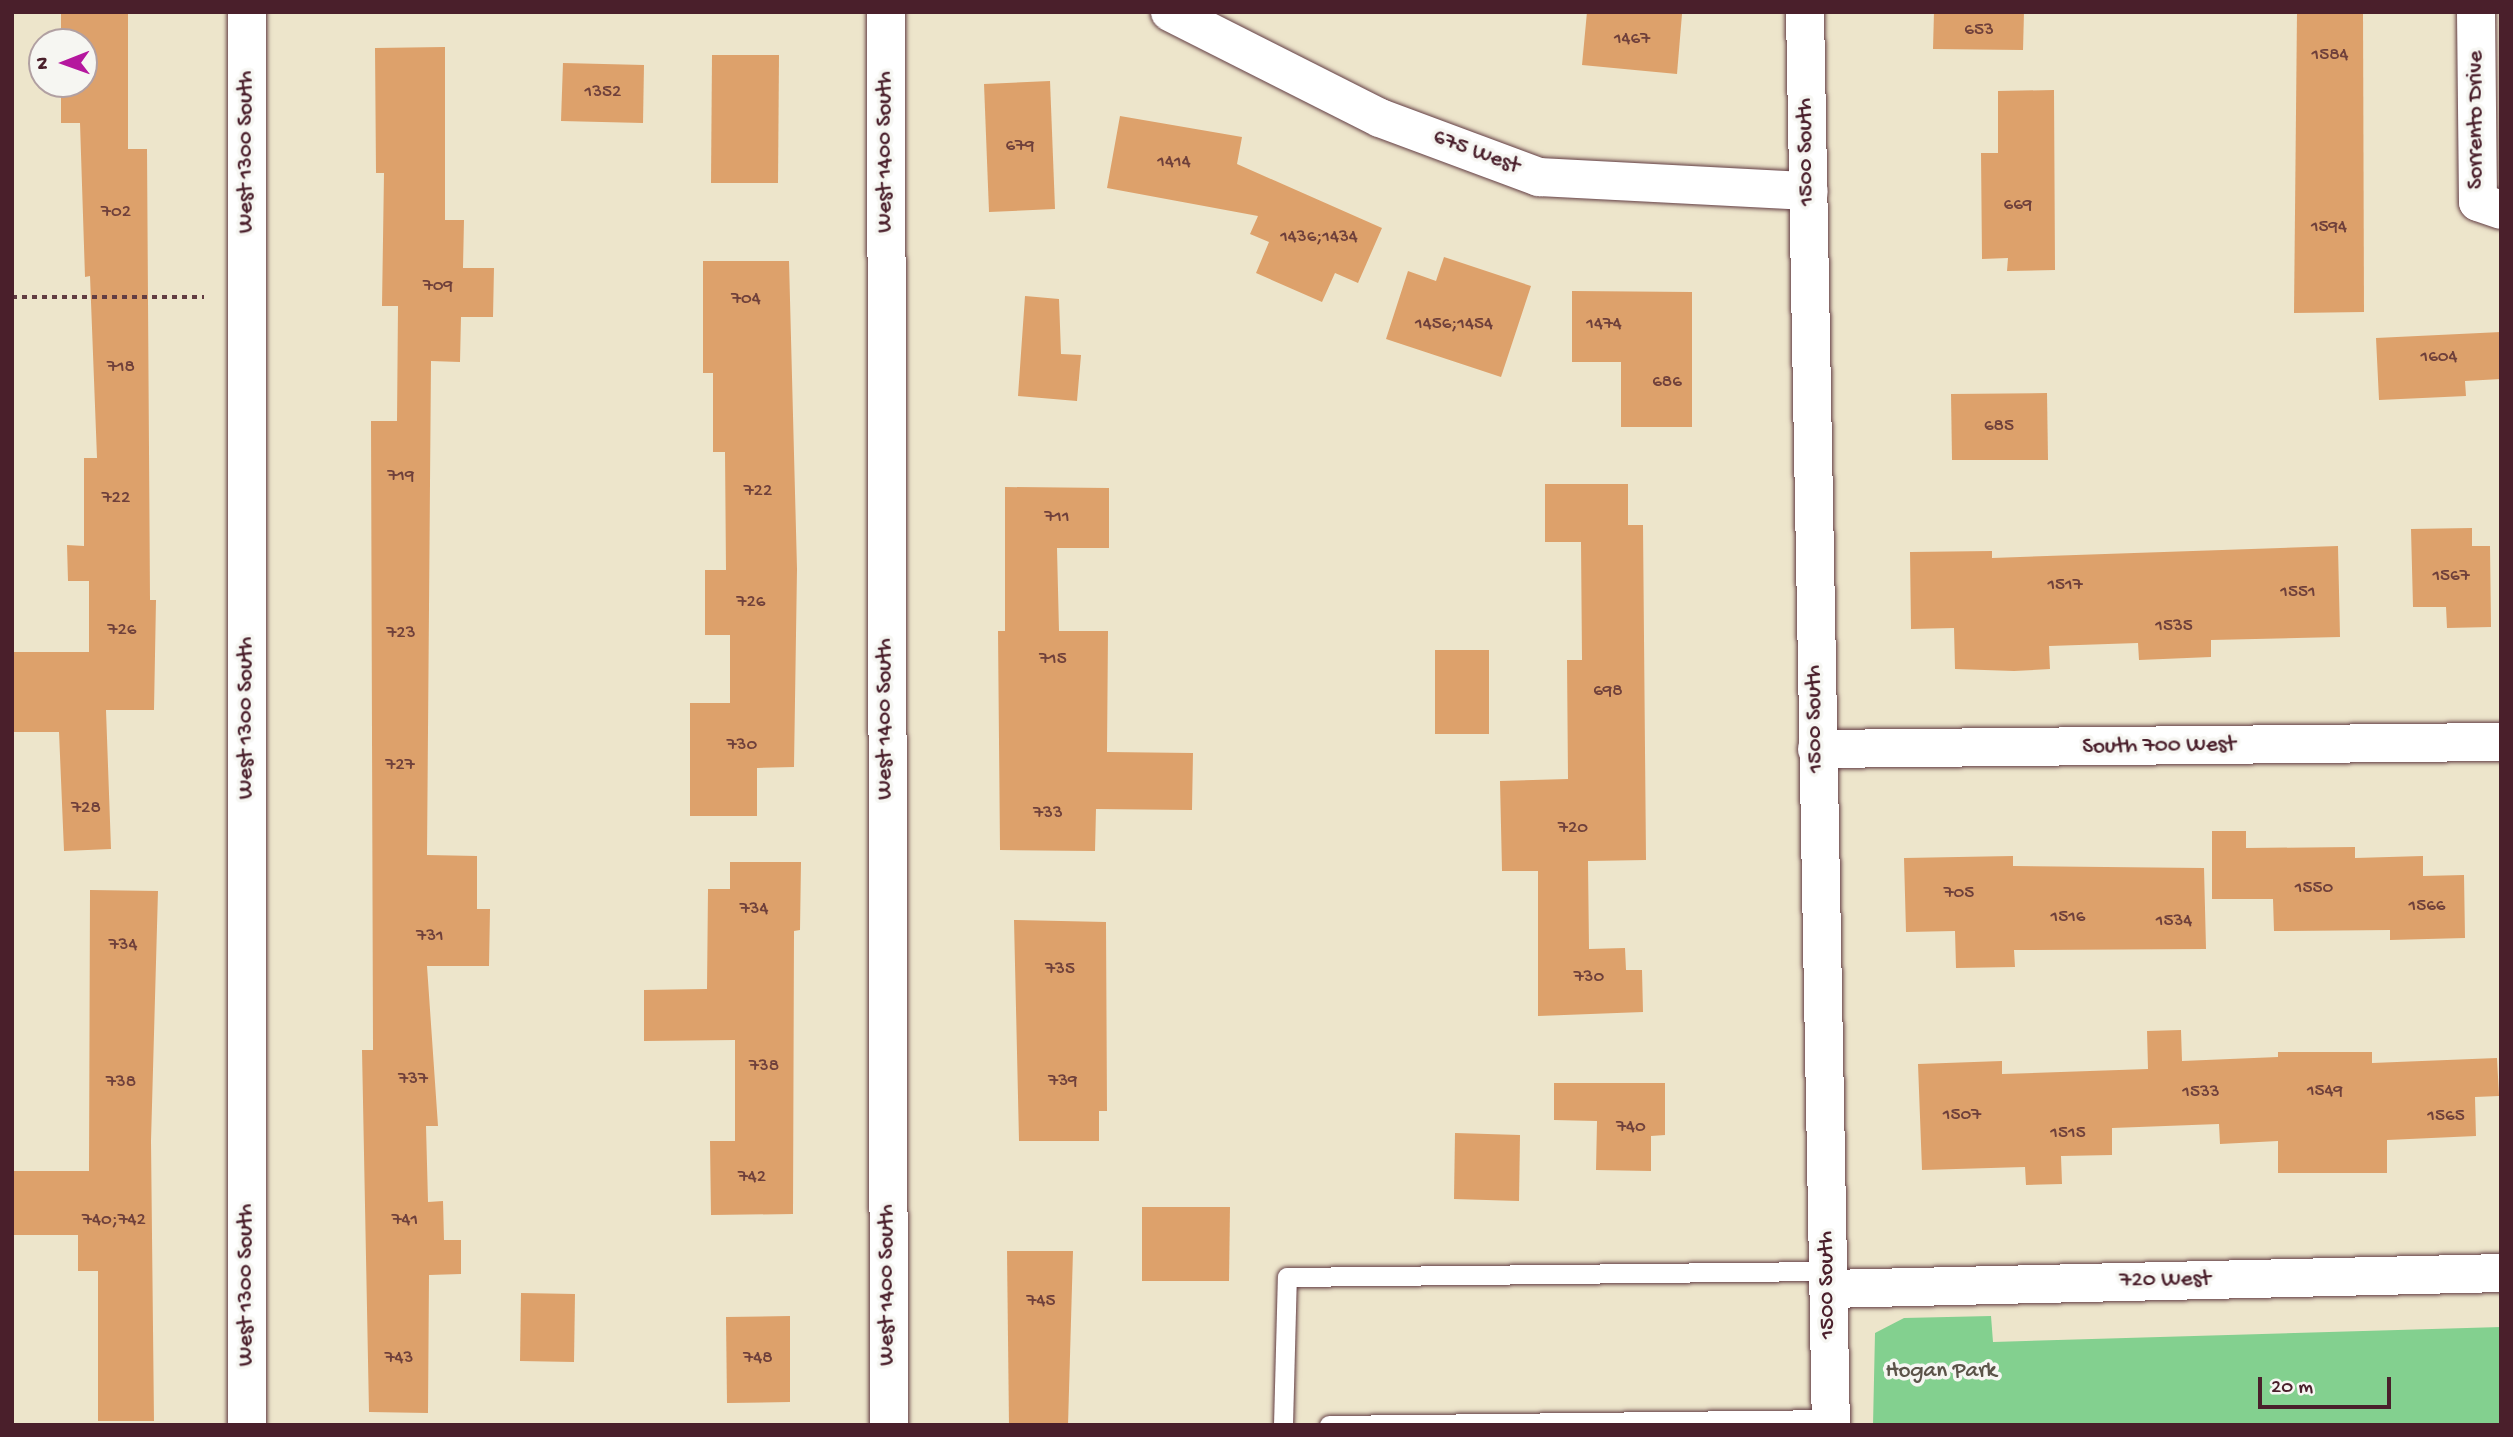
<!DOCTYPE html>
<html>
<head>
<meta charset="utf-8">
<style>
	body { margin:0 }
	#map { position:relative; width:2513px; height:1437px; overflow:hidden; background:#ede5cb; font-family:"Gochi Hand",sans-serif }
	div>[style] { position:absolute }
	.green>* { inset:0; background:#83d08f }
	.building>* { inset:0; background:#dda16b }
	.path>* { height:4.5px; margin-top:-2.25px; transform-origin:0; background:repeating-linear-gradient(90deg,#623d43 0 5px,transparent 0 10px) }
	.roads { filter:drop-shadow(0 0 2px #623d43) drop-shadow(0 0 2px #623d43) }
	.lane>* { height:19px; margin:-9.5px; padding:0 9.5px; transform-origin:9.5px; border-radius:9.5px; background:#fff }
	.street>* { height:38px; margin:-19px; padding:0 19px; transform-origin:19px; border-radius:19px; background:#fff }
	.secondary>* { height:38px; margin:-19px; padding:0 19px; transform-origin:19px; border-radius:19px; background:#fff }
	span { translate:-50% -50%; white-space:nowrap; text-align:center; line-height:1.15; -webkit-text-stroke:7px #f6f6f2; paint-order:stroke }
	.number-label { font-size:19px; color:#6f403b }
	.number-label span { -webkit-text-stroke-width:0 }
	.street-label { font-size:23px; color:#4a1f2b }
	.park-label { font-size:23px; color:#5b5449 }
	.frame { position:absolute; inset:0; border:14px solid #4a1f2b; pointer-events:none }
	.north { position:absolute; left:28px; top:28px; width:70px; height:70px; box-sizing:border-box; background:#f6f6f2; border:2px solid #b1a0a2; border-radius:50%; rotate:269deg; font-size:19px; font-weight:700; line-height:28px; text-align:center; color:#4a1f2b }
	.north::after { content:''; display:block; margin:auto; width:24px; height:32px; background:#b5179e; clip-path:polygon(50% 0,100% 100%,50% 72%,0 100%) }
	.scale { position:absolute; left:2258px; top:1377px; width:133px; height:32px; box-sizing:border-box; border:4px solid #4a1f2b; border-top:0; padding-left:9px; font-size:21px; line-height:24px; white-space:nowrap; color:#4a1f2b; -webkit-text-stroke:5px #f6f6f2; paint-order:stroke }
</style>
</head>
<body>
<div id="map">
	<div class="green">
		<div style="clip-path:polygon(1991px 1316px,1993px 1342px,2501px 1327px,2501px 1425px,1873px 1425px,1875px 1333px,1904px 1318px)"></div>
	</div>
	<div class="building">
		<div style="clip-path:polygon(61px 12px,128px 12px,128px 149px,147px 149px,150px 600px,156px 600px,154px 710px,106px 710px,111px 849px,64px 851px,59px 732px,12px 732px,12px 652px,89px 652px,89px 581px,68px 581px,67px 545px,84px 546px,84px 458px,97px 458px,90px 276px,85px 277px,80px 123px,61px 123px,61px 84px,84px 84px,84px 42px,61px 42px)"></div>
		<div style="clip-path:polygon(1587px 12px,1682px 14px,1677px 74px,1582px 65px)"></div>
		<div style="clip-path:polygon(1934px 12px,2024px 12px,2023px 50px,1933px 49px)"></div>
		<div style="clip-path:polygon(2297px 12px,2363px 12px,2364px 312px,2294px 313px)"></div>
		<div style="clip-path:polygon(445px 47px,445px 220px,464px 220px,463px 268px,494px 268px,493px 317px,461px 317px,460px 362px,431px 361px,427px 855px,477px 856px,477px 909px,490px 909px,489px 966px,427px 966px,438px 1126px,426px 1126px,428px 1202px,443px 1201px,444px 1240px,461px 1240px,461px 1274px,429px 1275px,428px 1413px,369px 1412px,362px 1050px,373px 1050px,371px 421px,397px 421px,398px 306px,382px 306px,384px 173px,376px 173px,375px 48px)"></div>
		<div style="clip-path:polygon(712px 55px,779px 55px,778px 183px,711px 183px)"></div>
		<div style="clip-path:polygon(563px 63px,644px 65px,643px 123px,561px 121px)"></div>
		<div style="clip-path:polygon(1050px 81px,1055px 209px,989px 212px,984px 84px)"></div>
		<div style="clip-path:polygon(2054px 90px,2055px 270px,2007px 271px,2008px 258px,1982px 259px,1981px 153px,1998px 153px,1998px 91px)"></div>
		<div style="clip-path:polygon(1120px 116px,1242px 137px,1237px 164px,1382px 228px,1358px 283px,1335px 273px,1322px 302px,1256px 273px,1269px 242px,1250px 234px,1258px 216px,1107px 188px)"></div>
		<div style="clip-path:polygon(1444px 257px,1531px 286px,1501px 377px,1386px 339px,1408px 271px,1436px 281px)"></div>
		<div style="clip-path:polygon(703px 261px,789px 261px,797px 569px,794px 767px,757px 768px,757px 816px,690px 816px,690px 703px,730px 703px,730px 635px,705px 635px,705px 570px,726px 570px,725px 452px,713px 452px,713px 373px,703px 373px)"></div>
		<div style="clip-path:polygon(1572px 291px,1692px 292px,1692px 427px,1621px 427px,1621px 362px,1572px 362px)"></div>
		<div style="clip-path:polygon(1025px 296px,1059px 299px,1061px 354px,1081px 355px,1077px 401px,1018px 396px)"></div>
		<div style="clip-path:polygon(2501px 332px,2501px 379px,2465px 381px,2466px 396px,2379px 400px,2376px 338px)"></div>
		<div style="clip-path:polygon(2047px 393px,2048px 460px,1952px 460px,1951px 394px)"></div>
		<div style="clip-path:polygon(1545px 484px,1628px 484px,1628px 525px,1643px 525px,1646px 860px,1588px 861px,1589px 949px,1625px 948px,1626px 970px,1642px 970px,1643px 1012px,1538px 1016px,1538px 871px,1502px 871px,1500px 781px,1568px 779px,1567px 660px,1582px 660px,1581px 542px,1545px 542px)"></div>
		<div style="clip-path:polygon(1005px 487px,1109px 488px,1109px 548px,1057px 548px,1059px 631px,1108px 631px,1107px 752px,1193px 753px,1192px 810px,1096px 809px,1095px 851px,1000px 850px,998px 631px,1005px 631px)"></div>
		<div style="clip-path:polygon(2472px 528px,2472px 546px,2490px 546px,2491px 627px,2447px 628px,2446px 607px,2413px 607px,2411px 529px)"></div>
		<div style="clip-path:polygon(2338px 546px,2340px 637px,2211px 640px,2211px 657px,2139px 660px,2138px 643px,2049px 646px,2050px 669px,2014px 671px,1955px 669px,1954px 628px,1911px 629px,1910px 552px,1992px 551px,1992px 558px)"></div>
		<div style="clip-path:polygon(1435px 650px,1489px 650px,1489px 734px,1435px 734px)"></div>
		<div style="clip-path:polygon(2212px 831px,2246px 831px,2246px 848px,2355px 847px,2355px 858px,2423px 856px,2423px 876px,2464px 875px,2465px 938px,2390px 940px,2390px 930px,2274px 931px,2273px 899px,2212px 899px)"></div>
		<div style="clip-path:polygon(2013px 856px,2013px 866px,2204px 868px,2206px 949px,2014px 950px,2015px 967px,1956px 968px,1955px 931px,1906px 932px,1904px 858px)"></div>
		<div style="clip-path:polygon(730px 862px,801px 862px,800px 930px,794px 931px,793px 1214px,711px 1215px,710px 1141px,735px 1141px,735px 1040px,644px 1041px,644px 990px,707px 989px,708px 889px,730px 889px)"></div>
		<div style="clip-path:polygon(90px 890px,158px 891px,151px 1141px,154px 1421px,98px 1421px,98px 1271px,78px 1271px,78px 1235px,12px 1235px,12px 1171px,89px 1171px)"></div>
		<div style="clip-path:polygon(1014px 920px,1106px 922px,1107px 1111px,1099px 1111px,1099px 1141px,1019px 1141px)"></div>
		<div style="clip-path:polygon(2181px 1030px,2182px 1061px,2278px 1057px,2278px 1052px,2372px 1052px,2372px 1063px,2497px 1058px,2499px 1096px,2475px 1097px,2476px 1136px,2387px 1140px,2387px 1173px,2278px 1173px,2278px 1141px,2220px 1144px,2219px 1124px,2112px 1128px,2112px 1155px,2061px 1156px,2062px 1184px,2026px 1185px,2025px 1167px,1922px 1170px,1918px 1064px,2002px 1061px,2002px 1074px,2148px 1069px,2147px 1031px)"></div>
		<div style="clip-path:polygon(1554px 1083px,1665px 1083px,1665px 1135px,1651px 1136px,1651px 1171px,1596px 1170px,1597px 1121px,1554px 1120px)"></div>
		<div style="clip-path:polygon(1455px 1133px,1520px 1135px,1519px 1201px,1454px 1199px)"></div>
		<div style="clip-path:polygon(1142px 1207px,1230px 1207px,1229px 1281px,1142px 1281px)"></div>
		<div style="clip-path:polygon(1007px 1251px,1073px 1251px,1068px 1425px,1009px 1425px)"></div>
		<div style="clip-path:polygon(521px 1293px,575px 1294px,574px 1362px,520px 1361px)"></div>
		<div style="clip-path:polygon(790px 1316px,790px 1402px,727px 1403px,726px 1317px)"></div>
	</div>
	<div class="path">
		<div style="left:12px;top:297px;width:192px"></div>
	</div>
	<div class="roads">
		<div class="lane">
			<div style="left:1283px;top:1425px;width:148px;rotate:-88.5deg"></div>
			<div style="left:1287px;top:1277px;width:541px;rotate:-0.64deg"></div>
			<div style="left:1329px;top:1425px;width:502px;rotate:-0.68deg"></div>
		</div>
		<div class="street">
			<div style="left:247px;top:12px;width:1413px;rotate:90deg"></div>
			<div style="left:886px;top:12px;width:1413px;rotate:89.88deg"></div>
			<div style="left:1170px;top:12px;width:235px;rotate:26.8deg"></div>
			<div style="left:1380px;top:118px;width:170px;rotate:20.4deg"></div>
			<div style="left:1539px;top:177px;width:270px;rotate:3deg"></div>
			<div style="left:2476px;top:12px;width:190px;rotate:89.4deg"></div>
			<div style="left:2478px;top:202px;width:24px;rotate:19deg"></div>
			<div style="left:1817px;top:749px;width:684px;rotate:-0.59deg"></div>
			<div style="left:1829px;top:1289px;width:672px;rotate:-1.36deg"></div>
		</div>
		<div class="secondary">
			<div style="left:1805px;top:12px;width:1413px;rotate:88.95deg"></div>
		</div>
	</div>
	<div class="number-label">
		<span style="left:1979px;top:31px">653</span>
		<span style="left:1632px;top:40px">1467</span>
		<span style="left:2330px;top:56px">1584</span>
		<span style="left:603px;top:93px">1352</span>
		<span style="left:1020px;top:147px">679</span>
		<span style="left:1174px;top:163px">1414</span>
		<span style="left:2018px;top:206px">669</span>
		<span style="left:116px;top:213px">702</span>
		<span style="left:2329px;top:228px">1594</span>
		<span style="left:1319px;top:238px">1436;1434</span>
		<span style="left:438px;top:287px">709</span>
		<span style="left:746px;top:300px">704</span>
		<span style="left:1454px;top:325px">1456;1454</span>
		<span style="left:1604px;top:325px">1474</span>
		<span style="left:2439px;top:358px">1604</span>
		<span style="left:121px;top:368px">718</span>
		<span style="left:1667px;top:383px">686</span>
		<span style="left:1999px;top:427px">685</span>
		<span style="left:401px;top:477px">719</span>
		<span style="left:758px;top:492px">722</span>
		<span style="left:116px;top:499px">722</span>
		<span style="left:1057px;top:518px">711</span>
		<span style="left:2451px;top:577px">1567</span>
		<span style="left:2065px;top:586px">1517</span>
		<span style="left:2298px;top:593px">1551</span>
		<span style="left:751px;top:603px">726</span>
		<span style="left:2174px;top:627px">1535</span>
		<span style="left:122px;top:631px">726</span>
		<span style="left:401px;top:634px">723</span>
		<span style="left:1053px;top:660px">715</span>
		<span style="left:1608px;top:692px">698</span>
		<span style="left:742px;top:746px">730</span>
		<span style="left:400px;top:766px">727</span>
		<span style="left:86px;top:809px">728</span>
		<span style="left:1048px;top:814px">733</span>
		<span style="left:1573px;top:829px">720</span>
		<span style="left:2314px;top:889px">1550</span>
		<span style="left:1959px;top:894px">705</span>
		<span style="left:2427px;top:907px">1566</span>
		<span style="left:754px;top:910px">734</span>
		<span style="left:2068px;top:918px">1516</span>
		<span style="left:2174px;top:922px">1534</span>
		<span style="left:430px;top:937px">731</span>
		<span style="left:123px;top:946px">734</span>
		<span style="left:1060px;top:970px">735</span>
		<span style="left:1589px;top:978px">730</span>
		<span style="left:764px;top:1067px">738</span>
		<span style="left:413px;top:1080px">737</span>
		<span style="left:1063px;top:1082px">739</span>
		<span style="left:121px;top:1083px">738</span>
		<span style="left:2325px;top:1092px">1549</span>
		<span style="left:2201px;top:1093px">1533</span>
		<span style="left:1962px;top:1116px">1507</span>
		<span style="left:2446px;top:1117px">1565</span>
		<span style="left:1631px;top:1128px">740</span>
		<span style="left:2068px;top:1134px">1515</span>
		<span style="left:752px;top:1178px">742</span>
		<span style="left:114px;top:1221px">740;742</span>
		<span style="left:405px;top:1221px">741</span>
		<span style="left:1041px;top:1302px">745</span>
		<span style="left:399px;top:1359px">743</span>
		<span style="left:758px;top:1359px">748</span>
	</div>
	<div class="street-label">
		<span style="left:2477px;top:120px;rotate:-90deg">Sorrento Drive</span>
		<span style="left:247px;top:152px;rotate:-90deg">West 1300 South</span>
		<span style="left:886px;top:152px;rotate:-90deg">West 1400 South</span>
		<span style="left:1807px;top:152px;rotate:-91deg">1500 South</span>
		<span style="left:1476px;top:153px;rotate:20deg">675 West</span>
		<span style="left:247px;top:718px;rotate:-90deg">West 1300 South</span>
		<span style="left:886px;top:719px;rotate:-90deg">West 1400 South</span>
		<span style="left:1816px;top:719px;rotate:-91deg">1500 South</span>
		<span style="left:2159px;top:747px;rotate:-1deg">South 700 West</span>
		<span style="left:2165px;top:1281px;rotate:-1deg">720 West</span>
		<span style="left:247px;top:1285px;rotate:-90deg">West 1300 South</span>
		<span style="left:888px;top:1285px;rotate:-90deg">West 1400 South</span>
		<span style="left:1828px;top:1285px;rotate:-91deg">1500 South</span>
	</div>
	<div class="park-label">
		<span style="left:1941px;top:1372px">Hogan Park</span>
	</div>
	<div class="frame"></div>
	<div class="north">N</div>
	<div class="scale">20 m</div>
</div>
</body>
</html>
